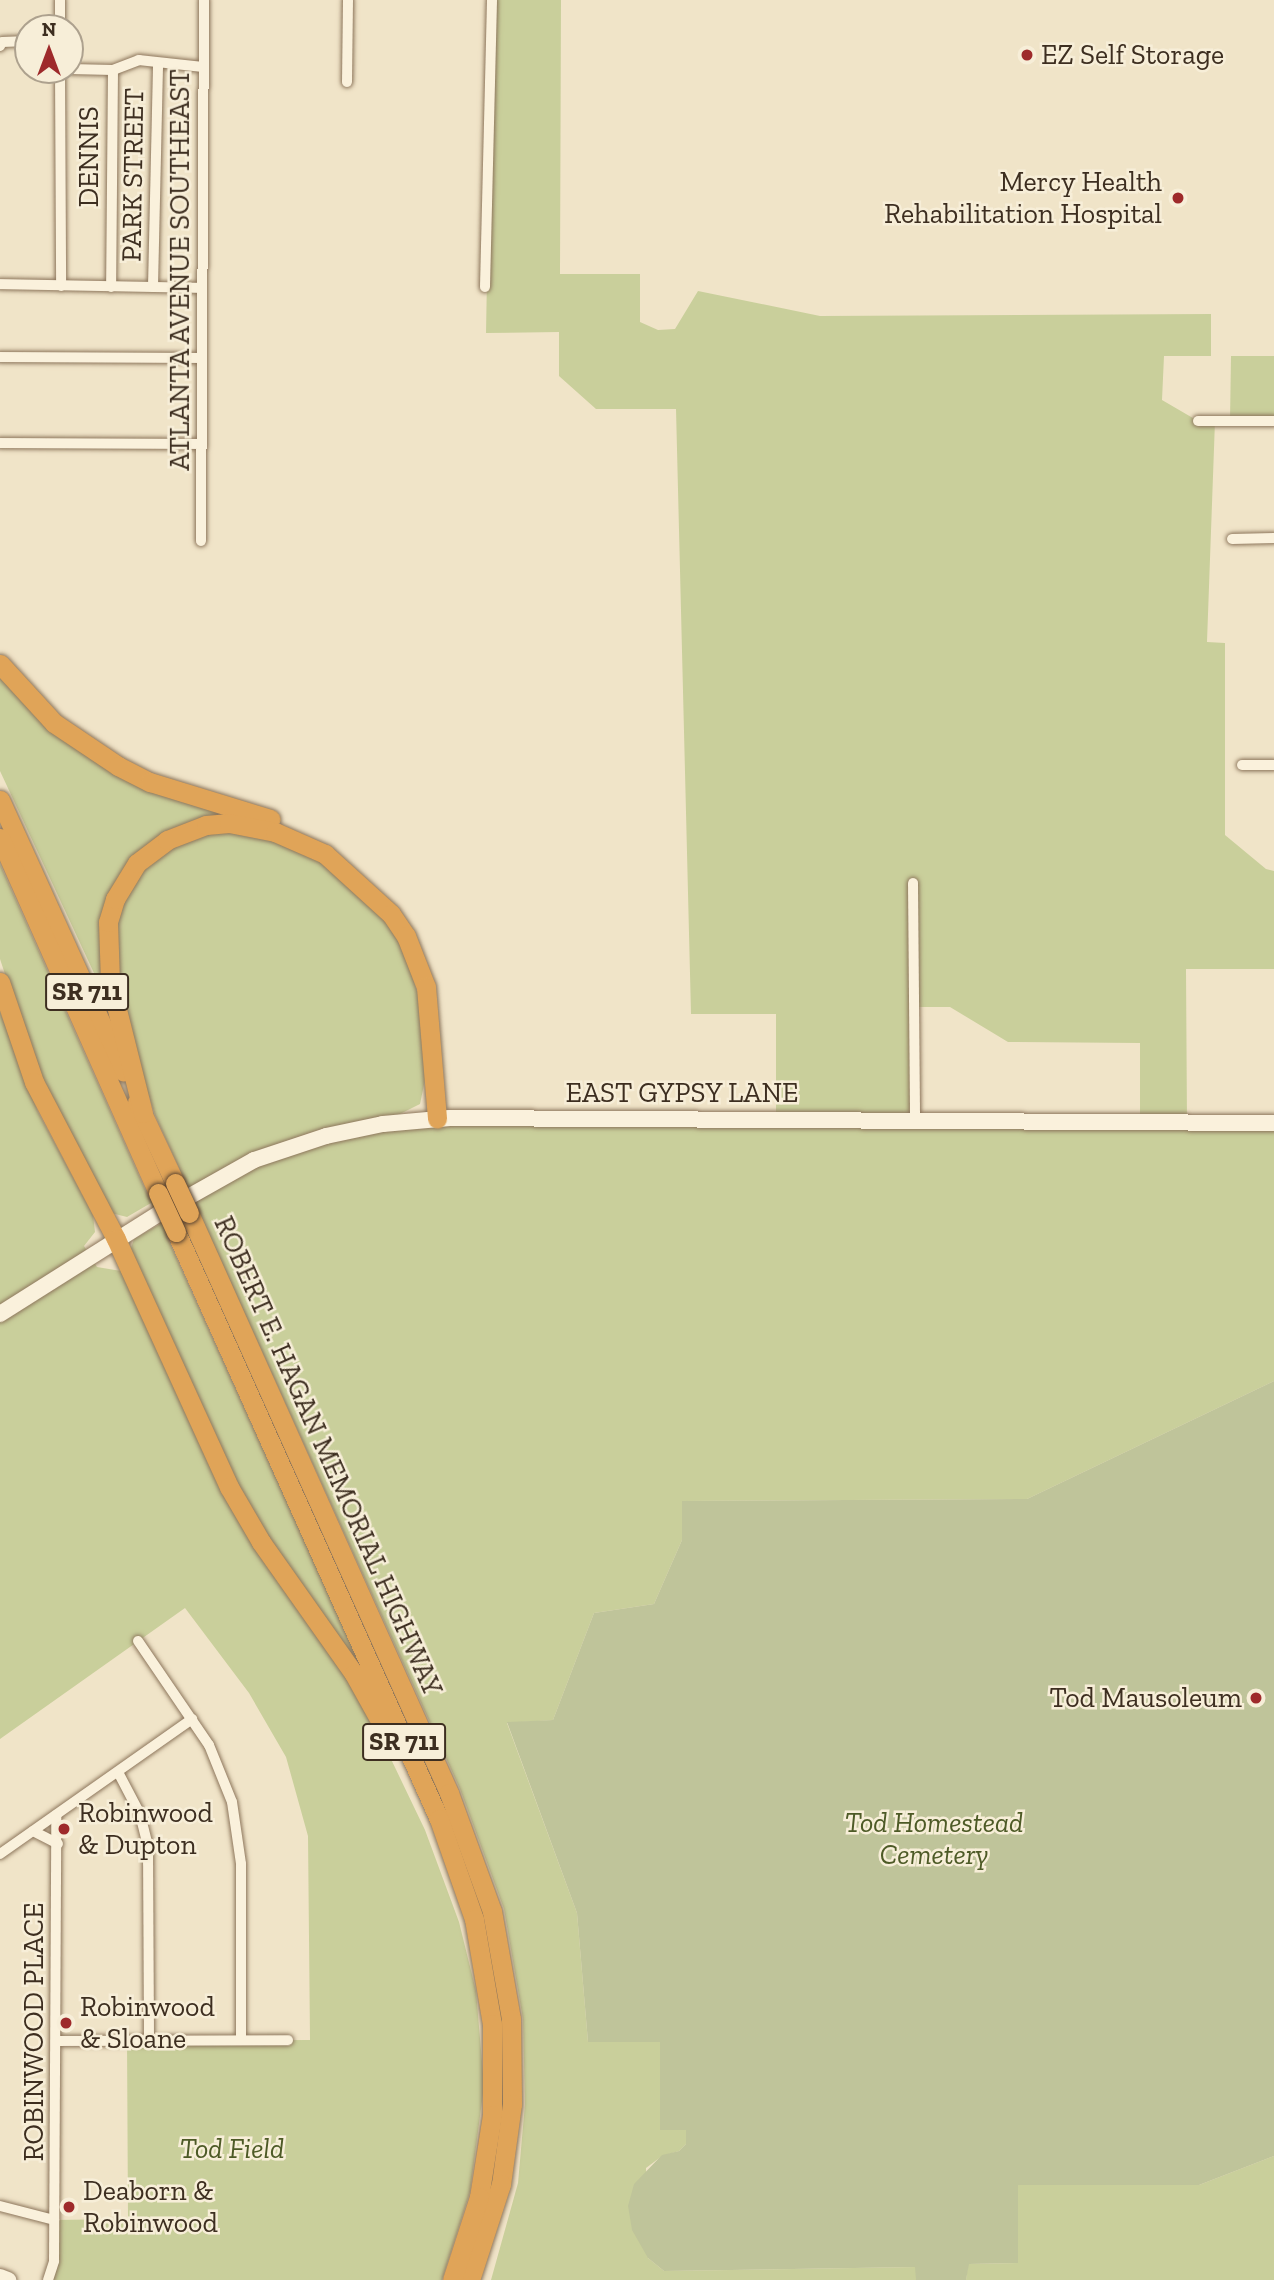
<!DOCTYPE html>
<html>
<head>
<meta charset="utf-8">
<style>
	body { margin:0 }
	#map { position:relative; width:1274px; height:2280px; overflow:hidden; background:#f0e4c8; font-family:"Zilla Slab",serif }
	div>[style] { position:absolute }
	.green>* { inset:0; background:#c9cf9b }
	.cemetery>* { inset:0; background:#bfc49a }
	.roads { filter:drop-shadow(0 0 2px #8d765c) drop-shadow(0 0 2px #8d765c) }
	.street>* { height:10px; margin:-5px; padding:0 5px; transform-origin:5px; border-radius:5px; background:#faf1dc }
	.secondary>* { height:16px; margin:-8px; padding:0 8px; transform-origin:8px; border-radius:8px; background:#faf1dc }
	.highway>* { height:19px; margin:-9.5px; padding:0 9.5px; transform-origin:9.5px; border-radius:9.5px; background:#e0a458 }
	.bridges { filter:drop-shadow(0 0 2px #5b4430) drop-shadow(0 0 2px #5b4430) }
	.highway-bridge>* { height:19px; margin:-9.5px; padding:0 9.5px; transform-origin:9.5px; border-radius:9.5px; background:#e0a458 }
	.dots>* { width:19px; height:19px; translate:-50% -50%; box-sizing:border-box; border:4px solid #f7eed8; border-radius:50% }
	span { translate:-50% -50%; white-space:nowrap; text-align:center; line-height:1.15; -webkit-text-stroke:5px #f7eed8; paint-order:stroke }
	.shield-label span { padding:2px 5px; background:#f7eed8; border:2px solid; border-radius:5px; -webkit-text-stroke-width:0 }
	.shield-label { font-size:26px; color:#3d2e20; font-weight:700 }
	.poi-label { font-size:28px; color:#3d2e20 }
	.left { translate:0 -50%; text-align:left }
	.right { translate:-100% -50%; text-align:right }
	.street-label { font-size:28px; color:#3d2e20 }
	.park-label { font-size:28px; color:#4d5a26; font-style:italic }
	.north { position:absolute; left:14px; top:14px; width:70px; height:70px; box-sizing:border-box; background:#f7eed8; border:2px solid #ada18e; border-radius:50%; rotate:0deg; font-size:19px; font-weight:700; line-height:28px; text-align:center; color:#3d2e20 }
	.north::after { content:''; display:block; margin:auto; width:24px; height:32px; background:#9e2a2b; clip-path:polygon(50% 0,100% 100%,50% 72%,0 100%) }
</style>
</head>
<body>
<div id="map">
	<div class="green">
		<div style="clip-path:polygon(evenodd,492px 0,561px 0,560px 274px,640px 274px,640px 322px,658px 330px,675px 329px,698px 291px,820px 316px,1211px 314px,1211px 356px,1164px 356px,1162px 400px,1198px 421px,1215px 421px,1207px 642px,1225px 643px,1225px 835px,1266px 869px,1274px 871px,1274px 969px,1186px 969px,1187px 1122px,1274px 1123px,1274px 1381px,1027px 1499px,682px 1501px,682px 1540px,654px 1604px,594px 1613px,553px 1720px,507px 1723px,577px 1913px,588px 2042px,660px 2042px,660px 2130px,686px 2130px,686px 2144px,679px 2151px,662px 2156px,646px 2168px,648px 2258px,664px 2271px,916px 2267px,916px 2280px,491px 2280px,518px 2183px,525px 2104px,523px 2019px,504px 1909px,460px 1789px,155px 1115px,125px 1022px,112px 941px,124px 894px,157px 853px,210px 831px,251px 832px,320px 859px,380px 912px,404px 949px,418px 995px,425px 1080px,420px 1104px,394px 1117px,776px 1120px,776px 1014px,691px 1014px,676px 409px,596px 409px,559px 376px,559px 332px,486px 333px,492px 0,913px 1007px,950px 1007px,1008px 1042px,1140px 1043px,1140px 1122px,916px 1121px,913px 1007px)"></div>
		<div style="clip-path:polygon(1231px 356px,1274px 356px,1274px 421px,1230px 421px)"></div>
		<div style="clip-path:polygon(0 671px,58px 731px,239px 814px,220px 819px,120px 878px,107px 1001px,0 771px)"></div>
		<div style="clip-path:polygon(0 864px,149px 1198px,158px 1193px,176px 1232px,167px 1237px,367px 1679px,246px 1508px,130px 1251px,134px 1239px,160px 1224px,151px 1203px,127px 1217px,111px 1213px,40px 1079px,0 959px)"></div>
		<div style="clip-path:polygon(0 1012px,38px 1112px,93px 1215px,95px 1232px,84px 1246px,97px 1267px,121px 1271px,201px 1442px,366px 1707px,425px 1830px,459px 1922px,476px 1991px,484px 2086px,470px 2192px,442px 2280px,48px 2280px,54px 2220px,128px 2219px,127px 2041px,310px 2040px,308px 1836px,286px 1757px,249px 1693px,185px 1608px,0 1739px)"></div>
		<div style="clip-path:polygon(1274px 2156px,1274px 2280px,966px 2280px,968px 2264px,1018px 2263px,1017px 2185px,1199px 2185px)"></div>
	</div>
	<div class="cemetery">
		<div style="clip-path:polygon(1274px 1381px,1274px 2156px,1199px 2185px,1018px 2185px,1018px 2263px,969px 2264px,966px 2280px,916px 2280px,915px 2267px,664px 2271px,648px 2258px,632px 2230px,628px 2206px,634px 2184px,662px 2155px,679px 2151px,686px 2144px,686px 2130px,660px 2130px,660px 2042px,588px 2042px,577px 1913px,507px 1722px,553px 1720px,594px 1613px,654px 1604px,682px 1540px,682px 1501px,1027px 1499px)"></div>
	</div>
	<div class="roads">
		<div class="street">
			<div style="left:60px;top:28px;width:28px;rotate:-90deg"></div>
			<div style="left:0;top:46px;width:4px;rotate:-63deg"></div>
			<div style="left:2px;top:42px;width:26px;rotate:-2deg"></div>
			<div style="left:70px;top:69px;width:43px;rotate:1.3deg"></div>
			<div style="left:113px;top:70px;width:217px;rotate:90.5deg"></div>
			<div style="left:60px;top:70px;width:216px;rotate:89.7deg"></div>
			<div style="left:113px;top:70px;width:28px;rotate:-21deg"></div>
			<div style="left:139px;top:60px;width:64px;rotate:6.2deg"></div>
			<div style="left:347px;top:82px;width:82px;rotate:-89.3deg"></div>
			<div style="left:0;top:284px;width:202px;rotate:1.1deg"></div>
			<div style="left:153px;top:287px;width:223px;rotate:-88.7deg"></div>
			<div style="left:485px;top:287px;width:287px;rotate:-88.6deg"></div>
			<div style="left:0;top:357px;width:202px;rotate:0.3deg"></div>
			<div style="left:1198px;top:421px;width:76px"></div>
			<div style="left:0;top:443px;width:201px;rotate:0.3deg"></div>
			<div style="left:1232px;top:539px;width:42px;rotate:-1.4deg"></div>
			<div style="left:201px;top:541px;width:541px;rotate:-89.68deg"></div>
			<div style="left:1242px;top:765px;width:32px"></div>
			<div style="left:913px;top:883px;width:238px;rotate:89.5deg"></div>
			<div style="left:138px;top:1641px;width:126px;rotate:55.7deg"></div>
			<div style="left:209px;top:1745px;width:61px;rotate:68deg"></div>
			<div style="left:232px;top:1802px;width:63px;rotate:81.7deg"></div>
			<div style="left:241px;top:1864px;width:176px;rotate:90deg"></div>
			<div style="left:118px;top:1772px;width:47px;rotate:62.4deg"></div>
			<div style="left:140px;top:1814px;width:34px;rotate:76deg"></div>
			<div style="left:148px;top:1847px;width:193px;rotate:89.7deg"></div>
			<div style="left:33px;top:1831px;width:28px;rotate:27deg"></div>
			<div style="left:0;top:1854px;width:235px;rotate:-35.1deg"></div>
			<div style="left:58px;top:2041px;width:230px;rotate:-0.2deg"></div>
			<div style="left:0;top:2206px;width:56px;rotate:14.5deg"></div>
			<div style="left:48px;top:2280px;width:20px;rotate:-72deg"></div>
			<div style="left:54px;top:2261px;width:446px;rotate:-89.7deg"></div>
		</div>
		<div class="secondary">
			<div style="left:0;top:1314px;width:189px;rotate:-32.3deg"></div>
			<div style="left:160px;top:1213px;width:108px;rotate:-29.4deg"></div>
			<div style="left:254px;top:1160px;width:76px;rotate:-18.4deg"></div>
			<div style="left:326px;top:1136px;width:58px;rotate:-11.9deg"></div>
			<div style="left:383px;top:1124px;width:67px;rotate:-5.1deg"></div>
			<div style="left:450px;top:1118px;width:824px;rotate:0.35deg"></div>
			<div style="left:0;top:2277px;width:9px;rotate:21deg"></div>
		</div>
		<div class="highway">
			<div style="left:0;top:664px;width:80px;rotate:47.5deg"></div>
			<div style="left:54px;top:723px;width:77px;rotate:33.9deg"></div>
			<div style="left:118px;top:766px;width:36px;rotate:27deg"></div>
			<div style="left:150px;top:782px;width:126px;rotate:17.1deg"></div>
			<div style="left:0;top:800px;width:298px;rotate:65.6deg"></div>
			<div style="left:0;top:838px;width:389px;rotate:66deg"></div>
			<div style="left:0;top:982px;width:106px;rotate:71.2deg"></div>
			<div style="left:34px;top:1082px;width:177px;rotate:62.4deg"></div>
			<div style="left:116px;top:1239px;width:273px;rotate:65.5deg"></div>
			<div style="left:229px;top:1487px;width:64px;rotate:59.8deg"></div>
			<div style="left:261px;top:1542px;width:161px;rotate:54.8deg"></div>
			<div style="left:354px;top:1674px;width:70px;rotate:60.9deg"></div>
			<div style="left:137px;top:1102px;width:89px;rotate:64.9deg"></div>
			<div style="left:143px;top:1113px;width:135px;rotate:-104.1deg"></div>
			<div style="left:110px;top:982px;width:60px;rotate:-91.9deg"></div>
			<div style="left:108px;top:922px;width:24px;rotate:-73deg"></div>
			<div style="left:115px;top:899px;width:42px;rotate:-58.6deg"></div>
			<div style="left:137px;top:863px;width:38px;rotate:-37deg"></div>
			<div style="left:167px;top:840px;width:42px;rotate:-21deg"></div>
			<div style="left:206px;top:825px;width:23px;rotate:-5deg"></div>
			<div style="left:229px;top:823px;width:47px;rotate:11.1deg"></div>
			<div style="left:275px;top:832px;width:55px;rotate:23.7deg"></div>
			<div style="left:325px;top:854px;width:89px;rotate:42.3deg"></div>
			<div style="left:391px;top:914px;width:27px;rotate:56deg"></div>
			<div style="left:406px;top:936px;width:55px;rotate:68.6deg"></div>
			<div style="left:426px;top:987px;width:132px;rotate:85.2deg"></div>
			<div style="left:189px;top:1213px;width:636px;rotate:65.85deg"></div>
			<div style="left:449px;top:1793px;width:126px;rotate:70deg"></div>
			<div style="left:492px;top:1911px;width:110px;rotate:80deg"></div>
			<div style="left:511px;top:2019px;width:85px;rotate:89.3deg"></div>
			<div style="left:512px;top:2104px;width:81px;rotate:97.8deg"></div>
			<div style="left:501px;top:2184px;width:101px;rotate:107.9deg"></div>
			<div style="left:176px;top:1232px;width:643px;rotate:65.87deg"></div>
			<div style="left:439px;top:1819px;width:106px;rotate:70.7deg"></div>
			<div style="left:474px;top:1919px;width:107px;rotate:80.3deg"></div>
			<div style="left:492px;top:2024px;width:91px;rotate:90deg"></div>
			<div style="left:492px;top:2115px;width:83px;rotate:99deg"></div>
			<div style="left:479px;top:2197px;width:87px;rotate:108deg"></div>
		</div>
	</div>
	<div class="bridges">
		<div class="highway-bridge">
			<div style="left:175px;top:1183px;width:33px;rotate:65deg"></div>
			<div style="left:158px;top:1193px;width:43px;rotate:65.2deg"></div>
		</div>
	</div>
	<div class="dots">
		<div style="left:1027px;top:55px;background:#9e2a2b"></div>
		<div style="left:1178px;top:198px;background:#9e2a2b"></div>
		<div style="left:1256px;top:1698px;background:#9e2a2b"></div>
		<div style="left:64px;top:1829px;background:#9e2a2b"></div>
		<div style="left:66px;top:2023px;background:#9e2a2b"></div>
		<div style="left:69px;top:2207px;background:#9e2a2b"></div>
	</div>
	<div class="shield-label">
		<span style="left:87px;top:992px">SR 711</span>
		<span style="left:404px;top:1742px">SR 711</span>
	</div>
	<div class="poi-label">
		<span class="left" style="left:1041px;top:55px">EZ Self Storage</span>
		<span class="right" style="left:1162px;top:198px">Mercy Health<br>Rehabilitation Hospital</span>
		<span class="right" style="left:1242px;top:1698px">Tod Mausoleum</span>
		<span class="left" style="left:78px;top:1829px">Robinwood<br>&amp; Dupton</span>
		<span class="left" style="left:80px;top:2023px">Robinwood<br>&amp; Sloane</span>
		<span class="left" style="left:83px;top:2207px">Deaborn &amp;<br>Robinwood</span>
	</div>
	<div class="street-label">
		<span style="left:89px;top:157px;rotate:-90deg">DENNIS</span>
		<span style="left:133px;top:175px;rotate:-89deg">PARK STREET</span>
		<span style="left:180px;top:270px;rotate:-90deg">ATLANTA AVENUE SOUTHEAST</span>
		<span style="left:682px;top:1093px">EAST GYPSY LANE</span>
		<span style="left:328px;top:1456px;rotate:66deg">ROBERT E. HAGAN MEMORIAL HIGHWAY</span>
		<span style="left:34px;top:2032px;rotate:-90deg">ROBINWOOD PLACE</span>
	</div>
	<div class="park-label">
		<span style="left:934px;top:1839px">Tod Homestead<br>Cemetery</span>
		<span style="left:232px;top:2149px">Tod Field</span>
	</div>
	<div class="north">N</div>
</div>
</body>
</html>
